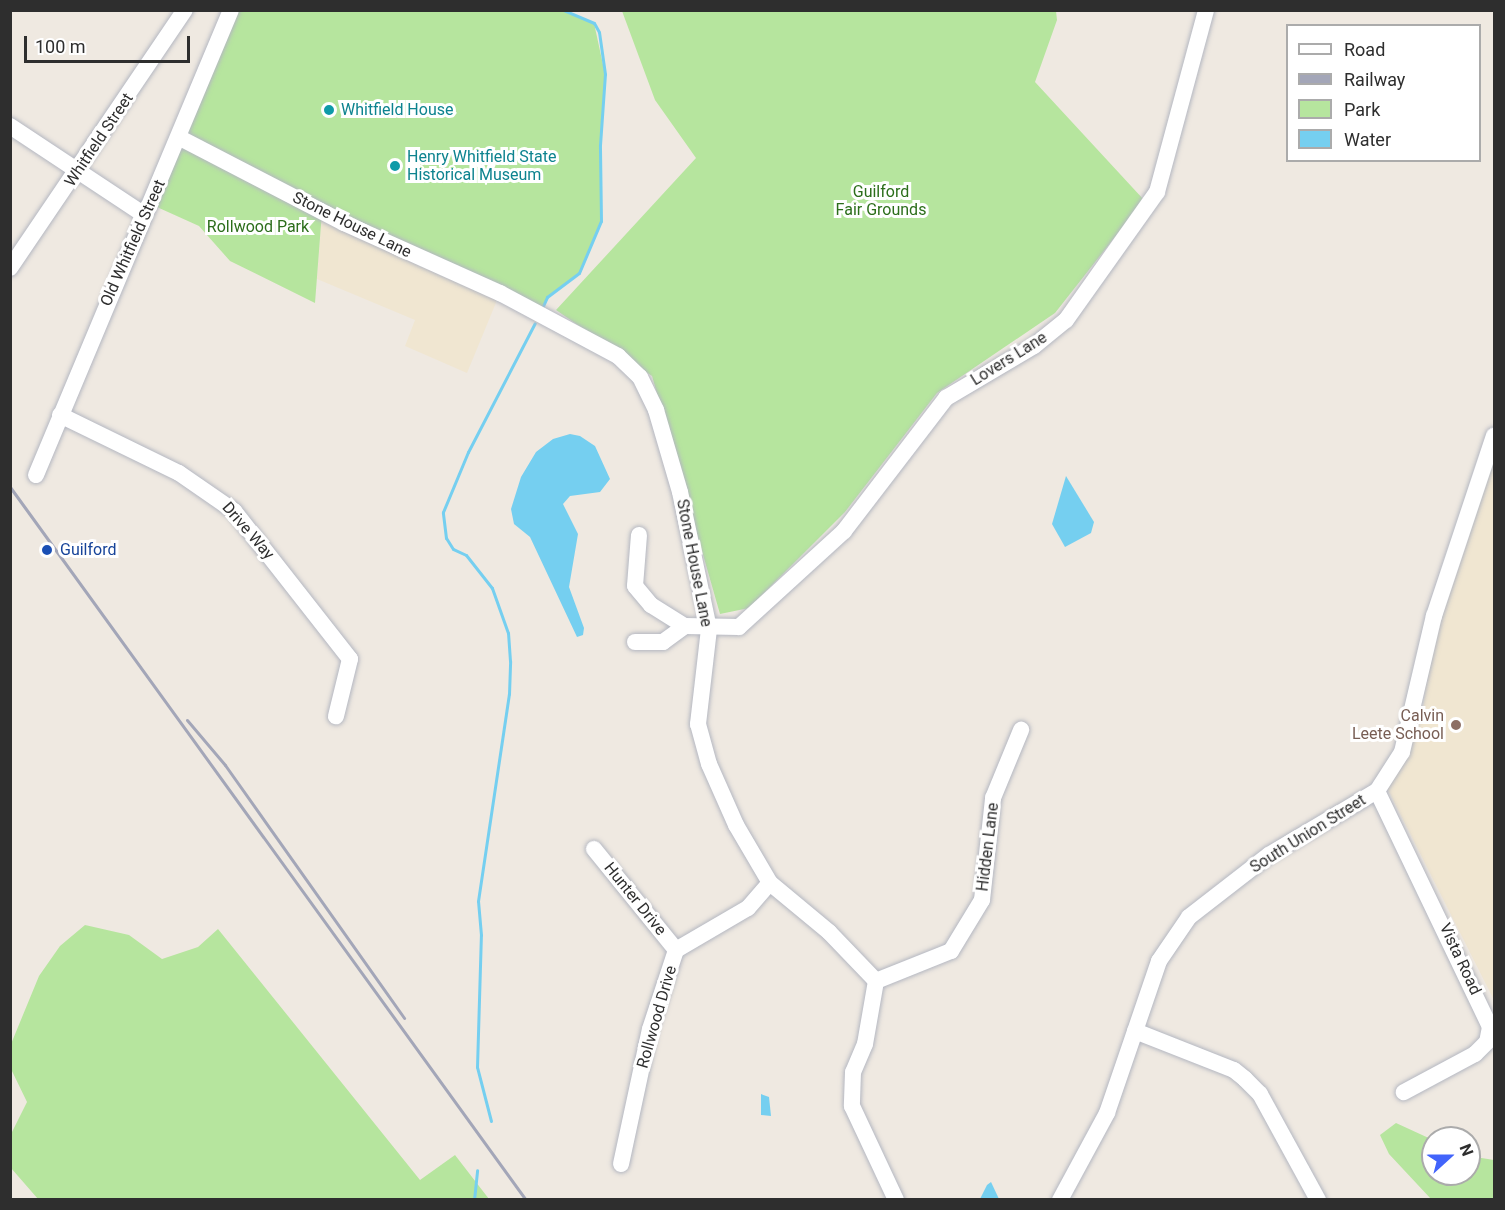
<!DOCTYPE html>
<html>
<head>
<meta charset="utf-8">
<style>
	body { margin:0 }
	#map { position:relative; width:1505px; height:1210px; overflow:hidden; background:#efe9e1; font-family:Roboto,sans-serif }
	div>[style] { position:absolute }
	.education>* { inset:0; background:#f0e6d1 }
	.green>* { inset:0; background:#b6e59e }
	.water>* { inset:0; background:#75cff0 }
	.stream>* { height:3px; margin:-1.5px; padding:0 1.5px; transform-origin:1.5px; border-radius:1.5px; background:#75cff0 }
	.roads { filter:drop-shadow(0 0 2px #b4b7c1) drop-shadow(0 0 2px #b4b7c1) }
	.minor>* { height:16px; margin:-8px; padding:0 8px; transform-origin:8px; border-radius:8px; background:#fff }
	.rail>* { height:3px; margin:-1.5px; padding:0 1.5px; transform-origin:1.5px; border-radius:1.5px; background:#a3a6b8 }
	.dots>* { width:16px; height:16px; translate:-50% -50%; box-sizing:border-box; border:3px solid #fff; border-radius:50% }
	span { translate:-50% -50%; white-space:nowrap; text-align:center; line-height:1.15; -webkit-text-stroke:6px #fff; paint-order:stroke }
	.culture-label { font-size:16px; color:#0d838f }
	.left { translate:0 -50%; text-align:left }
	.street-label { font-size:16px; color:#2e2e2e }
	.park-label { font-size:16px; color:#2c6e1b }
	.transit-label { font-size:16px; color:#164399 }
	.education-label { font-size:16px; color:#785e54 }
	.right { translate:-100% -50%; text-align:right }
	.frame { position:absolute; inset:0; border:12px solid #2e2e2e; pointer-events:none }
	.legend { position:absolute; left:1286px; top:24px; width:195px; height:138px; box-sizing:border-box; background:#fff; border:2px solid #ababab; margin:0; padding:8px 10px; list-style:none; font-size:18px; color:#2e2e2e }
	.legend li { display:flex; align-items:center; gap:12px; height:30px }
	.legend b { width:30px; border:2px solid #ababab }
	.north { position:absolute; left:1421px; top:1126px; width:60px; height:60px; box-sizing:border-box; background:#fff; border:2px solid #ababab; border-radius:50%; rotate:69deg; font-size:16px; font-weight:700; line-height:24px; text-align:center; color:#2e2e2e }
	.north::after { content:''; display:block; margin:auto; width:21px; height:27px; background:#4264fb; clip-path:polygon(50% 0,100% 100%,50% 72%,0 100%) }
	.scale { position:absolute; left:24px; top:36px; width:166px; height:27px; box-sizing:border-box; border:3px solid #2e2e2e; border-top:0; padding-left:8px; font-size:18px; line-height:21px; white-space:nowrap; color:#2e2e2e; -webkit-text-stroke:4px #fff; paint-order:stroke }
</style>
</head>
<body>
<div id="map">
	<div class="education">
		<div style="clip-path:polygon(322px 212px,500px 293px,467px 373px,405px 346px,415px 320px,317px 279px)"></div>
		<div style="clip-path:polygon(1494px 453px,1494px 1000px,1385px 784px,1413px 741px,1423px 710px,1429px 656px)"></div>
	</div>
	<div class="green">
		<div style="clip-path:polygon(238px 11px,564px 11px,594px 23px,605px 74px,600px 145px,601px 221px,579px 273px,547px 297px,539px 314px,322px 212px,315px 303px,230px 261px,199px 226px,148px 203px)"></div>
		<div style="clip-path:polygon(622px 11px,1056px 11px,1057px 20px,1035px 82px,1144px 200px,1055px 313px,937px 393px,845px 512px,749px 608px,720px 614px,652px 376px,556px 310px,696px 158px,655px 100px)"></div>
		<div style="clip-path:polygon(85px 925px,129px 935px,162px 959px,198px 947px,218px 929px,420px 1180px,455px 1155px,489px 1199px,38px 1199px,11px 1168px,11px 1134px,27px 1102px,11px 1069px,11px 1044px,39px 976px,60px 946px)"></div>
		<div style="clip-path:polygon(1396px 1123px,1433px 1140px,1433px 1174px,1469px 1174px,1469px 1156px,1494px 1160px,1494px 1199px,1431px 1199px,1389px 1154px,1380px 1135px)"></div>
	</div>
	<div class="water">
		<div style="clip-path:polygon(570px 434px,580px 436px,595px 446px,610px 479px,600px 492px,570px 496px,563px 504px,578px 534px,569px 587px,584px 628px,583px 635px,577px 637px,530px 537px,514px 524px,511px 509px,521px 477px,536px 452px,553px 439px)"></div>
		<div style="clip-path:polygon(1066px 476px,1094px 522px,1091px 533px,1065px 547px,1052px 524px)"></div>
		<div style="clip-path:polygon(761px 1094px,769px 1097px,771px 1116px,761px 1115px)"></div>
		<div style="clip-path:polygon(991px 1182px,999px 1199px,980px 1199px,987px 1185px)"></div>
	</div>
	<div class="stream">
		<div style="left:543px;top:306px;width:10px;rotate:-66deg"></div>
		<div style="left:547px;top:297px;width:40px;rotate:-37deg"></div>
		<div style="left:579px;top:273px;width:56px;rotate:-67.1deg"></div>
		<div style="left:601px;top:221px;width:76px;rotate:-90.8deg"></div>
		<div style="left:600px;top:145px;width:71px;rotate:-86deg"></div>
		<div style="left:605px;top:74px;width:42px;rotate:-98.1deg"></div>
		<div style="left:599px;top:32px;width:10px;rotate:-119deg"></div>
		<div style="left:594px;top:23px;width:33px;rotate:-157deg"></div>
		<div style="left:491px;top:1121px;width:56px;rotate:-104.5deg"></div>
		<div style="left:477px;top:1067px;width:132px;rotate:-88.3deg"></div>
		<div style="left:481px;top:935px;width:34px;rotate:-95deg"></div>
		<div style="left:478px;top:901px;width:209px;rotate:-81.5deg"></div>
		<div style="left:509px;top:694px;width:33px;rotate:-88deg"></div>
		<div style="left:510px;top:661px;width:28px;rotate:-94deg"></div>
		<div style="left:508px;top:633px;width:48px;rotate:-109.6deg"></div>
		<div style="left:492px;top:588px;width:42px;rotate:-128.2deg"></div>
		<div style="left:466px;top:555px;width:14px;rotate:-155deg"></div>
		<div style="left:453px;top:549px;width:13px;rotate:-122deg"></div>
		<div style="left:446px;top:538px;width:26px;rotate:-97deg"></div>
		<div style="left:443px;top:512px;width:65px;rotate:-67.4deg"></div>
		<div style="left:468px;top:452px;width:145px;rotate:-62.6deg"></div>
		<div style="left:474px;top:1200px;width:30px;rotate:-84deg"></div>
	</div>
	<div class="roads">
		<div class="minor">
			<div style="left:10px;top:126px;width:159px;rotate:33.5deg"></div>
			<div style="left:180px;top:138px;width:185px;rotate:27.4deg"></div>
			<div style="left:344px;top:223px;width:171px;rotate:24.2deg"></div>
			<div style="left:500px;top:293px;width:134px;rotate:28.1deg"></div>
			<div style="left:618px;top:356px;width:30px;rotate:44deg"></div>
			<div style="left:640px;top:377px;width:37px;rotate:64deg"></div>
			<div style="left:656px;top:410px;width:85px;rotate:73.7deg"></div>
			<div style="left:680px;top:492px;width:140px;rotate:78deg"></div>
			<div style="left:709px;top:629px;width:96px;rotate:96.6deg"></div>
			<div style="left:698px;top:724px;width:41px;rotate:74.6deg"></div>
			<div style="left:709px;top:764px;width:67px;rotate:66.1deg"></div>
			<div style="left:736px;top:825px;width:67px;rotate:59.6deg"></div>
			<div style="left:770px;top:883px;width:77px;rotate:39.7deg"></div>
			<div style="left:829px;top:932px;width:68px;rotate:46.2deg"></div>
			<div style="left:876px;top:981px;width:64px;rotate:99.9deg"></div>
			<div style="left:865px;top:1044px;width:30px;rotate:113deg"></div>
			<div style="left:853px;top:1072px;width:34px;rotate:92deg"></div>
			<div style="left:852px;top:1106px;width:104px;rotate:64.9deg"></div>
			<div style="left:10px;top:268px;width:312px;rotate:-55.9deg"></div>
			<div style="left:60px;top:415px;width:132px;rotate:26deg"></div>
			<div style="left:179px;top:473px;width:67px;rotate:34.6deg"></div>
			<div style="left:234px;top:511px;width:188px;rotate:51.9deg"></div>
			<div style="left:350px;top:659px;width:59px;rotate:103.8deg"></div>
			<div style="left:36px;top:475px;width:504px;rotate:-67.25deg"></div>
			<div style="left:639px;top:535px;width:51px;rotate:94.5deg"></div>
			<div style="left:635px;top:586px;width:25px;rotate:50deg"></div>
			<div style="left:651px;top:605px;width:40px;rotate:32deg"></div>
			<div style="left:635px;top:642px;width:28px"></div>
			<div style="left:663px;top:642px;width:27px;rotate:-36deg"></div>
			<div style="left:685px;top:626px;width:54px;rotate:1.1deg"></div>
			<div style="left:739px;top:627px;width:142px;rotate:-42.4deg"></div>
			<div style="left:844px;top:531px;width:168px;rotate:-52.5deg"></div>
			<div style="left:946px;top:398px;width:102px;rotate:-30.6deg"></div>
			<div style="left:1034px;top:346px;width:41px;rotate:-39.1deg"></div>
			<div style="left:1066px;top:320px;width:157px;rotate:-54.6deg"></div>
			<div style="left:1157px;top:192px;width:188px;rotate:-74.9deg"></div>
			<div style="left:1377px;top:791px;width:262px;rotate:64.4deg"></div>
			<div style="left:1490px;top:1027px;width:15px;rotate:101deg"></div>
			<div style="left:1487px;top:1042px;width:17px;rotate:135deg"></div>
			<div style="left:1475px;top:1054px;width:81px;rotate:151.8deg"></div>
			<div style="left:594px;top:849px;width:130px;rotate:50.9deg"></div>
			<div style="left:876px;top:981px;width:81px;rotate:-21.8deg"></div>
			<div style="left:951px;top:951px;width:60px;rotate:-58.7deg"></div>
			<div style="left:982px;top:900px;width:103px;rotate:-83.8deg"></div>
			<div style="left:993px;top:798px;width:74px;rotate:-67.6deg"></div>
			<div style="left:1135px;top:1031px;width:106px;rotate:21.5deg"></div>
			<div style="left:1234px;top:1070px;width:14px;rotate:39deg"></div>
			<div style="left:1245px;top:1079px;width:21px;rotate:45deg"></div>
			<div style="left:1260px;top:1094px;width:121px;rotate:61.3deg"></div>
			<div style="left:621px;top:1164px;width:138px;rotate:-77.9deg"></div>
			<div style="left:650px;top:1029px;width:83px;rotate:-71.8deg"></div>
			<div style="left:676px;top:950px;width:83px;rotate:-30.3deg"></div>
			<div style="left:748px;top:908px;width:33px;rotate:-49deg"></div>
			<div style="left:1060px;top:1200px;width:99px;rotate:-61.6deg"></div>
			<div style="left:1107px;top:1113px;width:161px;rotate:-71.1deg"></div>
			<div style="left:1159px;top:961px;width:53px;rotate:-55.7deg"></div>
			<div style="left:1189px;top:917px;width:101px;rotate:-37.8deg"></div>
			<div style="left:1269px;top:855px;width:126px;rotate:-30.7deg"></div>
			<div style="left:1377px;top:791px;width:46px;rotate:-57.3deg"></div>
			<div style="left:1402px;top:752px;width:140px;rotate:-76.8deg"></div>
			<div style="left:1434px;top:616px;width:190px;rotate:-71.6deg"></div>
		</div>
	</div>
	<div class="rail">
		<div style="left:10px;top:487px;width:880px;rotate:54.11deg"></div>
		<div style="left:187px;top:720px;width:59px;rotate:49.8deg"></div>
		<div style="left:225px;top:765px;width:310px;rotate:54.7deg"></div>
	</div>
	<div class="dots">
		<div style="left:329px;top:110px;background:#0f9aa8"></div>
		<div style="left:395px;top:166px;background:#0f9aa8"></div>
		<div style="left:47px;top:550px;background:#1a4fb4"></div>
		<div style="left:1456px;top:725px;background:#8d6e63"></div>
	</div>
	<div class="culture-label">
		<span class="left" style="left:341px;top:110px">Whitfield House</span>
		<span class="left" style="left:407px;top:166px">Henry Whitfield State<br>Historical Museum</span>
	</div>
	<div class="street-label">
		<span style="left:99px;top:140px;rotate:-56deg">Whitfield Street</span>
		<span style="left:352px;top:225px;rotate:26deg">Stone House Lane</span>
		<span style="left:133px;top:243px;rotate:-66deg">Old Whitfield Street</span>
		<span style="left:1009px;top:359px;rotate:-32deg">Lovers Lane</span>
		<span style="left:248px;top:531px;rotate:49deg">Drive Way</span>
		<span style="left:694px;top:563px;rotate:79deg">Stone House Lane</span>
		<span style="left:1308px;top:834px;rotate:-32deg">South Union Street</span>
		<span style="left:988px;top:847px;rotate:-83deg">Hidden Lane</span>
		<span style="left:635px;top:899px;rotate:51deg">Hunter Drive</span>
		<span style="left:1460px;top:959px;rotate:65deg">Vista Road</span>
		<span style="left:657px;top:1017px;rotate:-74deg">Rollwood Drive</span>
	</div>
	<div class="park-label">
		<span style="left:881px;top:201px">Guilford<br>Fair Grounds</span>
		<span style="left:258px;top:227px">Rollwood Park</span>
	</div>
	<div class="transit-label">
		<span class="left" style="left:60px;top:550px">Guilford</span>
	</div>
	<div class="education-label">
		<span class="right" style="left:1444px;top:725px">Calvin<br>Leete School</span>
	</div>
	<div class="frame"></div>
	<ul class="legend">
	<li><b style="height:8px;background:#fff"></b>Road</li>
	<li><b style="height:8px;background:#a3a6b8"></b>Railway</li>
	<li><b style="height:16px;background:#b6e59e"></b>Park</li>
	<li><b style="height:16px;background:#75cff0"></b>Water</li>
	</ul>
	<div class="north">N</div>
	<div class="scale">100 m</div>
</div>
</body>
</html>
